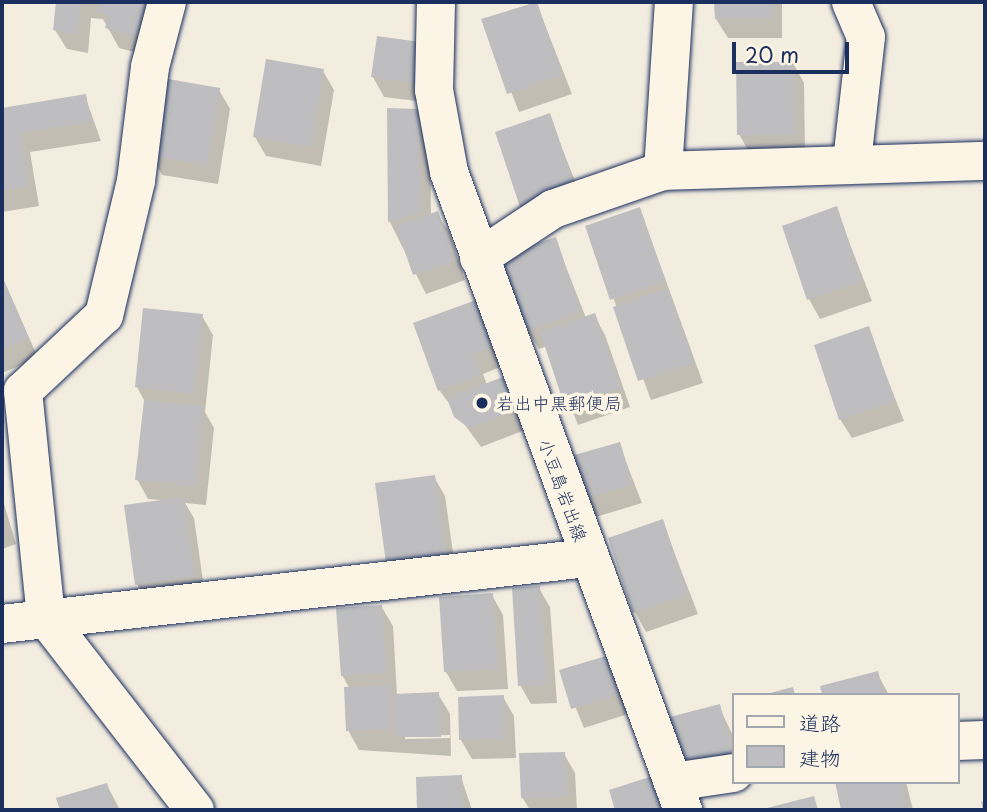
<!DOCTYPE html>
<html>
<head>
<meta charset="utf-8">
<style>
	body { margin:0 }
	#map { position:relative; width:987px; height:812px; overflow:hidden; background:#f3ede0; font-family:"Playpen Sans","Klee One",sans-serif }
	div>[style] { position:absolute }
	.shadow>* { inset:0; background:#0003 }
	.building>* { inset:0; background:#bebec0 }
	.roads { filter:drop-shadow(0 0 2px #1b2f5e) drop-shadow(0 0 2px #1b2f5e) }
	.minor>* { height:38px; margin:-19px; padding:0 19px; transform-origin:19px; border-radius:19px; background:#fcf5e5 }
	.major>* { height:38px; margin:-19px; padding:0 19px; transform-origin:19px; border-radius:19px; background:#fcf5e5 }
	.dots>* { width:19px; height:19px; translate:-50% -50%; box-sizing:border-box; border:4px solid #fcf5e5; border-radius:50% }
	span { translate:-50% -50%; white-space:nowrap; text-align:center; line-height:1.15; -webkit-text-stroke:7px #fcf5e5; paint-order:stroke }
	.poi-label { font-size:18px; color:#1b2f5e }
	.left { translate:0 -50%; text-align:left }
	.street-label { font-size:18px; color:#1b2f5e }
	.frame { position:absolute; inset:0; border:4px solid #1b2f5e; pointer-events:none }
	.legend { position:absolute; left:732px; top:693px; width:228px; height:91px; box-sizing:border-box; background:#fcf5e5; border:2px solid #a2a6af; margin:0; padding:9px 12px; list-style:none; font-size:21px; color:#1b2f5e }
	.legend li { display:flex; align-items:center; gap:14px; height:35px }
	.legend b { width:35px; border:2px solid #a2a6af }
	.scale { position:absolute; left:732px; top:42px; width:117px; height:32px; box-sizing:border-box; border:4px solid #1b2f5e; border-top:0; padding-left:9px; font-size:21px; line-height:24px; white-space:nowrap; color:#1b2f5e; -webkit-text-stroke:5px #fcf5e5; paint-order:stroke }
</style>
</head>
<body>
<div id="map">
	<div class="shadow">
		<div style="clip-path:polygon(58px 2px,161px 2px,146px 55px,119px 48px,103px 19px,91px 18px,88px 53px,67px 49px,55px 30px)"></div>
		<div style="clip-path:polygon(536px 2px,572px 94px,519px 112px,483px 20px)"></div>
		<div style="clip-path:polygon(716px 2px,782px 2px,782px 38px,728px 38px,716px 19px)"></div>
		<div style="clip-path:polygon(419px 44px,425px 102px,384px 97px,373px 77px)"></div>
		<div style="clip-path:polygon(793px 63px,804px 83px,805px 154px,750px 154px,739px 134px)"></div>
		<div style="clip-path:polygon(323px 71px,334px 90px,321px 166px,266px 156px,255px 137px)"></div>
		<div style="clip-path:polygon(219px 90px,230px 109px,218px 184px,162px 175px,151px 155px)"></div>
		<div style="clip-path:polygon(85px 96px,101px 141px,30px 152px,39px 206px,2px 212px,2px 110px)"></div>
		<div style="clip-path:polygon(388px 110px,418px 110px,430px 130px,431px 215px,437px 213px,449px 232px,465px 280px,426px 294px,390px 222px)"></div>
		<div style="clip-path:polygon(549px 116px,586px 208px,533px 226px,497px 133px)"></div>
		<div style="clip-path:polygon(836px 208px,872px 301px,820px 319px,809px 299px)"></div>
		<div style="clip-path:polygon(640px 209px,703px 383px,651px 400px,587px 227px)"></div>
		<div style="clip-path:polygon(555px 239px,586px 318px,594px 315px,605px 335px,630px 407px,578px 425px,547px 346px,539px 349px,527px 330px)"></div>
		<div style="clip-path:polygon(2px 276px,38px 358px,2px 373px)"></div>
		<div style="clip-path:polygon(475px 302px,503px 366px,483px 374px,487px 385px,502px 379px,525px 430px,481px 447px,440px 391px,415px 324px)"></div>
		<div style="clip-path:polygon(202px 316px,213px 335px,205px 412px,214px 428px,206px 505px,185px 503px,194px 518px,205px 595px,148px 604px,137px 584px,161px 500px,148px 499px,137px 479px,145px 402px,137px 387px)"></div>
		<div style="clip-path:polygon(868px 329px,904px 421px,852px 438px,840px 419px)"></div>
		<div style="clip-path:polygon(619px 444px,642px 503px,596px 517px,585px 498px)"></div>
		<div style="clip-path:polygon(434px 477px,445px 496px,456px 574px,388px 562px)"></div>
		<div style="clip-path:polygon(2px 497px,16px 544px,2px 549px)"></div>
		<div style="clip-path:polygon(662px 521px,698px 614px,646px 632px,635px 612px)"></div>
		<div style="clip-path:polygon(539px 588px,550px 607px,557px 703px,531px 704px,520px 685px)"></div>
		<div style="clip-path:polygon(492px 595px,503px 615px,508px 689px,457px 691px,446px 672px,441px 599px)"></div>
		<div style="clip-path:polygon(evenodd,381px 606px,393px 626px,397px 695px,438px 694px,450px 714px,451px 756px,359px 750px,348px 730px,350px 689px,342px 675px,381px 606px,450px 735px,450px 738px,405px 739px,405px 736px,450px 735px)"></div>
		<div style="clip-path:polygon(606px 658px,628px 714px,584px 728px,561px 672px)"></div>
		<div style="clip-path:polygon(877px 673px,889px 695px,824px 695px)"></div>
		<div style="clip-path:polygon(503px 697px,514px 716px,516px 758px,472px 759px,461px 740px,460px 698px)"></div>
		<div style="clip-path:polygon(719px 706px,733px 736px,733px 777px)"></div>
		<div style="clip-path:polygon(564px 754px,575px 773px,577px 810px,530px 810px,522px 797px)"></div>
		<div style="clip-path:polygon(461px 777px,472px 810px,419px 810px,418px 778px)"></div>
		<div style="clip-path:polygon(836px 782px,906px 782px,913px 810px,843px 810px)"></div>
		<div style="clip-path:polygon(107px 785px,120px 810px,61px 810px,58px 799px)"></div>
		<div style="clip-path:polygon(985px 801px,985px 810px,983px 810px,981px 802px)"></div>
	</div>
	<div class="building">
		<div style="clip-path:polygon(56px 2px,81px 2px,77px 34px,53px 30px)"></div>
		<div style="clip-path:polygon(100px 2px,145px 2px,135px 36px,105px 28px,109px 15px,97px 12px)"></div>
		<div style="clip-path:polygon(537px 2px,562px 75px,507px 94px,481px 19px)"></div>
		<div style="clip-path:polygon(714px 2px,772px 2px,772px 19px,715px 19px)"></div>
		<div style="clip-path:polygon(377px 36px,420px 42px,415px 83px,371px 77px)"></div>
		<div style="clip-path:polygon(266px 59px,324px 69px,311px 147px,253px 137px)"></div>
		<div style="clip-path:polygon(736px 62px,794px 62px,795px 135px,737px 135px)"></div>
		<div style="clip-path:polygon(162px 78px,220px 88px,208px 165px,149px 156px)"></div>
		<div style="clip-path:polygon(86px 94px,91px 122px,20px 133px,29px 187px,2px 191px,2px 108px)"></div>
		<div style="clip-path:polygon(387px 108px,419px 109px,421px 212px,388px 222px)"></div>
		<div style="clip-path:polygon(550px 113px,576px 188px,520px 207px,495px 132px)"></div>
		<div style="clip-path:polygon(837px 206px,862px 281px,807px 300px,782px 226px)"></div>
		<div style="clip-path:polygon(640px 207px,665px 281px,610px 300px,585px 226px)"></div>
		<div style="clip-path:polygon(438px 211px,455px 261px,413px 275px,396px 226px)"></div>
		<div style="clip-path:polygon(556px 237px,581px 312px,526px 331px,500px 256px)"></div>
		<div style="clip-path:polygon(2px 276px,29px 338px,2px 349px)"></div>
		<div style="clip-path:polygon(668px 288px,694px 363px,638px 381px,613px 307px)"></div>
		<div style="clip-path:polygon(476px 300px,493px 346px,473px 354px,481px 375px,438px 391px,413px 323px)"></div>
		<div style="clip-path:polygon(143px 308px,203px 314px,194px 394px,135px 387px)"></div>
		<div style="clip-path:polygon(595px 313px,621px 388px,565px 407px,540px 332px)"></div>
		<div style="clip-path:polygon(869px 326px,895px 401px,839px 420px,814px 345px)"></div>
		<div style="clip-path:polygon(503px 377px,516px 410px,469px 428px,454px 417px,447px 398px)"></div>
		<div style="clip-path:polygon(144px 400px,203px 406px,195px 486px,135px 480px)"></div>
		<div style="clip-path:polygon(620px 442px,633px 484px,583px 499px,571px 456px)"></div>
		<div style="clip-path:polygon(435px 475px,446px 554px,386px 563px,375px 483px)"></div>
		<div style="clip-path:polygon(183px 497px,195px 576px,135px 585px,124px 505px)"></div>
		<div style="clip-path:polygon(663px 519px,688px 594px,633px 613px,608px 538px)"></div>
		<div style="clip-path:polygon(540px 586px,547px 684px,518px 686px,512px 588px)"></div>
		<div style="clip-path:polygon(493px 593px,498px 669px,444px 672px,439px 597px)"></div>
		<div style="clip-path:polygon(382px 605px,387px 673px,341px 676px,336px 608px)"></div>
		<div style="clip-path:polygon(606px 656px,618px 695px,571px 709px,559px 670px)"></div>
		<div style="clip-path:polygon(878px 671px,884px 695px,822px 695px,820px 686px)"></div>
		<div style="clip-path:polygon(390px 685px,392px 729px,346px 731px,344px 687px)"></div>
		<div style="clip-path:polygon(793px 687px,795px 695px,767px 695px,766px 694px)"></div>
		<div style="clip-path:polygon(439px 692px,441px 737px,395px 737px,394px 694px)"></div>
		<div style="clip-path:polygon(504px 695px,505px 739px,459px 740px,458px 697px)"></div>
		<div style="clip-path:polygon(720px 704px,733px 755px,676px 770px,662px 719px)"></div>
		<div style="clip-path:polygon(565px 752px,567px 796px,521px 798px,519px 753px)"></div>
		<div style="clip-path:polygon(462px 775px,463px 810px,417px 810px,416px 777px)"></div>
		<div style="clip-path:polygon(656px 775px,667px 810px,615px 810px,609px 790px)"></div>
		<div style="clip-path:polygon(835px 782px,901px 782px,908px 810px,841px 810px)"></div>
		<div style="clip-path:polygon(107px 783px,115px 810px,60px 810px,56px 798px)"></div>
		<div style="clip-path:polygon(814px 796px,818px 810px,763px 810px,763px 809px)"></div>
	</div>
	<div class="roads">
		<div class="minor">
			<div style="left:167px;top:2px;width:67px;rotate:104.7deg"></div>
			<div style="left:150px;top:67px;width:115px;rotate:97deg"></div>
			<div style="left:136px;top:181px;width:138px;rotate:103.4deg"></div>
			<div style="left:104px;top:315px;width:111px;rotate:136.8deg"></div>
			<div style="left:23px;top:391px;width:228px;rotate:84.2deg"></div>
			<div style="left:46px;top:618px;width:243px;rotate:52.2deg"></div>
			<div style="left:851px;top:2px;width:38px;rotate:67deg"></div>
			<div style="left:866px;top:37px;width:125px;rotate:96.4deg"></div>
			<div style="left:663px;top:171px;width:169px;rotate:-86.3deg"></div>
			<div style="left:479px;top:258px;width:89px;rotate:-33.5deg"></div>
			<div style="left:553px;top:209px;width:116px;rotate:-19.1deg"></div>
			<div style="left:663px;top:171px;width:322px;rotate:-1.8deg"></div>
			<div style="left:2px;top:624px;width:590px;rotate:-6.43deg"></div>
			<div style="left:957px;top:741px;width:28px;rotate:-2deg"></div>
			<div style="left:673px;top:782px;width:61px;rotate:-8.5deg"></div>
		</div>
		<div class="major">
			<div style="left:436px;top:2px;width:88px;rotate:91.3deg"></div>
			<div style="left:434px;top:90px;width:83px;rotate:79.6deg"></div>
			<div style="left:449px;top:172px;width:680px;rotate:69.86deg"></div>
		</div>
	</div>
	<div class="dots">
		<div style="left:482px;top:403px;background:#1b2f5e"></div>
	</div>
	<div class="poi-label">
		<span class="left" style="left:496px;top:403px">岩出中黒郵便局</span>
	</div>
	<div class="street-label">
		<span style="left:563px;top:490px;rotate:70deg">小豆島岩出線</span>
	</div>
	<div class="frame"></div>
	<ul class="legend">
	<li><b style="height:9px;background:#fcf5e5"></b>道路</li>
	<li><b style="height:19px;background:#bebec0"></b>建物</li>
	</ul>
	<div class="scale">20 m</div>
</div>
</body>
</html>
